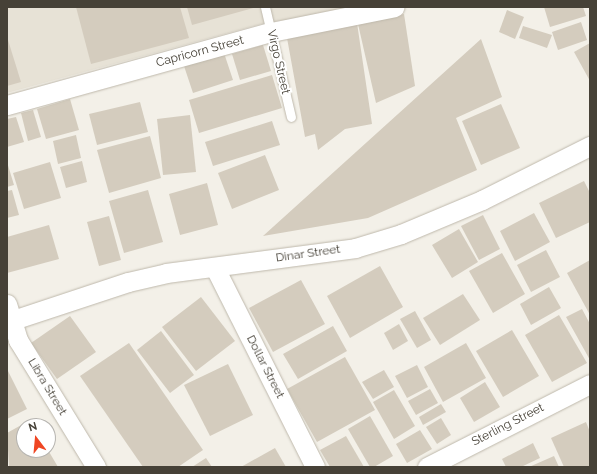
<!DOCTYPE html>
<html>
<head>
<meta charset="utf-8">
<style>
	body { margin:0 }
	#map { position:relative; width:597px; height:474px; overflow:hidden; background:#f3f0e8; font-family:Raleway,sans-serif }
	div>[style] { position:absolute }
	.residential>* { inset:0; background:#e7e2d6 }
	.building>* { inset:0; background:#d4ccbe }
	.roads { filter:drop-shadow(0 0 1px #beb8ab) drop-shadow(0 0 1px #beb8ab) }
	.lane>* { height:9px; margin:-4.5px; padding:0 4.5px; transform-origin:4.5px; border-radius:4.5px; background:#fff }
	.street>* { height:19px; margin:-9.5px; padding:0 9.5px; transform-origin:9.5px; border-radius:9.5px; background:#fff }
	span { translate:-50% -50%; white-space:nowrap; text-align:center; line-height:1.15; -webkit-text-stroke:4px #fff; paint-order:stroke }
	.street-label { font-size:12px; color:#464137 }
	.frame { position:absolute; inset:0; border:8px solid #464137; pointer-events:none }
	.north { position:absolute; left:16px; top:418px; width:40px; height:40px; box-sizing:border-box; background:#fff; border:1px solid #b5b3af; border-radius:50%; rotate:344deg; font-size:11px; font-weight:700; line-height:16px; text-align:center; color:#464137 }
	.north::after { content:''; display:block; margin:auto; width:14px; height:18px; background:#ef4623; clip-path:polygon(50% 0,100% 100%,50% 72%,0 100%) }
</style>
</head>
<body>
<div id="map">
	<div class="residential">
		<div style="clip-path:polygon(7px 7px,400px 7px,269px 22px,7px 93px)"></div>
	</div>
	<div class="building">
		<div style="clip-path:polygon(76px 7px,180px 7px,189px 38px,91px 64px)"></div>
		<div style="clip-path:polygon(187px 7px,257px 7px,192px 25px)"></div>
		<div style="clip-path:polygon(544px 7px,583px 7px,586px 16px,550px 27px)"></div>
		<div style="clip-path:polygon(507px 10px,524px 17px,515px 39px,499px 32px)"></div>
		<div style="clip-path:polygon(404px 14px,415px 86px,376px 103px,358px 24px)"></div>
		<div style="clip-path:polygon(581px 22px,587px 40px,558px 50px,552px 32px)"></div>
		<div style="clip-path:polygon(357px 23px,372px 124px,345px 129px,318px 150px,315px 134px,305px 137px,287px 38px)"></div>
		<div style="clip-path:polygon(523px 26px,552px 35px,547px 48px,519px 38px)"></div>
		<div style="clip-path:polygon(481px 39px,502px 97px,456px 118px,477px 170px,368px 218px,263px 236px)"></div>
		<div style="clip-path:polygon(8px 40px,21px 82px,7px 86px,7px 41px)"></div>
		<div style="clip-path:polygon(590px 43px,590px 81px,574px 52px)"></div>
		<div style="clip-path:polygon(263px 45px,271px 71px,240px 80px,232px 54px)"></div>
		<div style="clip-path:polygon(224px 53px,233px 80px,193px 93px,184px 66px)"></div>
		<div style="clip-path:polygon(272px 75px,282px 108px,199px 133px,189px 100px)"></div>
		<div style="clip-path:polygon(70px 99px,79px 130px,46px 139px,37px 109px)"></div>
		<div style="clip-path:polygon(140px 102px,148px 132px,97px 145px,89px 114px)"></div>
		<div style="clip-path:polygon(501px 104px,520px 148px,481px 165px,462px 121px)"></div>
		<div style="clip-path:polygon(33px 110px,41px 137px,28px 141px,21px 113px)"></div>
		<div style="clip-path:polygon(190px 115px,196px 172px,163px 175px,157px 119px)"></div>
		<div style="clip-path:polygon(16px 117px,24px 142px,7px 147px,7px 119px)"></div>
		<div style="clip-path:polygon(272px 121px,280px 145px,213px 166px,205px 142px)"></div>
		<div style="clip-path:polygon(76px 135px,81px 158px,58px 164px,53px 141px)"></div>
		<div style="clip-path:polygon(150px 136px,161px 178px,109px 193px,97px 150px)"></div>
		<div style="clip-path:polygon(265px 155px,279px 190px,232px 209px,218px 173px)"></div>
		<div style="clip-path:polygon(82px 161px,87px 182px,66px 188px,60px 167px)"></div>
		<div style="clip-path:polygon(7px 162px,14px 185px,7px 187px)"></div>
		<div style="clip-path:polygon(50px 162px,61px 198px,24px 209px,13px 173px)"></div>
		<div style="clip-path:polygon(584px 181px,590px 193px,590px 222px,556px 238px,539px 203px)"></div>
		<div style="clip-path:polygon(207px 183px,218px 225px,180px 235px,169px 194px)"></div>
		<div style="clip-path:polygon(12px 190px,19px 215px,7px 218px,7px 191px)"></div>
		<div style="clip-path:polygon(148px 190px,163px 242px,124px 253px,109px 201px)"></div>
		<div style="clip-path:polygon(534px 213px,550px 242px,515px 261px,500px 231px)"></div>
		<div style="clip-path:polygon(483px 215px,500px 249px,479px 260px,461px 226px)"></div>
		<div style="clip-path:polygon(109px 216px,121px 260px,99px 266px,87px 222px)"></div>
		<div style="clip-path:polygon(49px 225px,59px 259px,7px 273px,7px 237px)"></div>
		<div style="clip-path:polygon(459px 229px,478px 262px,452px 278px,432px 245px)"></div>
		<div style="clip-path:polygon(546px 250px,560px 277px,531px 292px,517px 265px)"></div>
		<div style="clip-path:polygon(502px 253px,525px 294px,493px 313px,469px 271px)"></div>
		<div style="clip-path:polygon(590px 260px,590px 315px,567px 273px)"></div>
		<div style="clip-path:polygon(380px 266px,403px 307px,350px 338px,327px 296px)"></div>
		<div style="clip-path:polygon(301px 280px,325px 324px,273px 352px,249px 308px)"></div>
		<div style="clip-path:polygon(549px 287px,561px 308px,531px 325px,520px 304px)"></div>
		<div style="clip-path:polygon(463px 294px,480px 320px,440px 345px,423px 318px)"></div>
		<div style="clip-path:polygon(201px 297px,235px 341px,196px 371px,162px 327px)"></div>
		<div style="clip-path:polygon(582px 309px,590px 324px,590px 360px,566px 317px)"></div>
		<div style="clip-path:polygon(415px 311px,431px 340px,417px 348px,400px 319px)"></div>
		<div style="clip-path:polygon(559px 315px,587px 363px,552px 382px,525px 335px)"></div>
		<div style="clip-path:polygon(70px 316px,96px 352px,57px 379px,31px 343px)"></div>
		<div style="clip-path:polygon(399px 324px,408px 341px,393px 350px,384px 333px)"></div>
		<div style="clip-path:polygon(333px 326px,347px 351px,298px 379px,283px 354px)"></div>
		<div style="clip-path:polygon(512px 330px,539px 376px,503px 397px,476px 351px)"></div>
		<div style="clip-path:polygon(161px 331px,194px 375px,170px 393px,137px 350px)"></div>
		<div style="clip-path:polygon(129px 343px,203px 450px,178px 467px,143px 467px,80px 376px)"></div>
		<div style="clip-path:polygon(466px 343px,486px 378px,443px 402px,424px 367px)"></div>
		<div style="clip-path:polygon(345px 357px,375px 410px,317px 442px,287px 389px)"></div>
		<div style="clip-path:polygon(228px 364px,253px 415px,210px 436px,184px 385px)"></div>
		<div style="clip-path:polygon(417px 365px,428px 387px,407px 398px,395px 376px)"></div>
		<div style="clip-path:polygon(7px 369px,27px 409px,7px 419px)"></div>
		<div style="clip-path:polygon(384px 370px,394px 387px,373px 399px,362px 382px)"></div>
		<div style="clip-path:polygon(485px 382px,500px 407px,474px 422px,460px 398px)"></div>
		<div style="clip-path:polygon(430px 389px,438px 403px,416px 415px,408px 401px)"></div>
		<div style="clip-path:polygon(394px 390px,415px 426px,394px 439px,373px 402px)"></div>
		<div style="clip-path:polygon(441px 404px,446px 412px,423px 425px,419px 417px)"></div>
		<div style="clip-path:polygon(370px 416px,393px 456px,374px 467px,370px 467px,348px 429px)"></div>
		<div style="clip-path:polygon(441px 418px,451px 435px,437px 444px,426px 427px)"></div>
		<div style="clip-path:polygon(32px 419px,35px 426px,24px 426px,24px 450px,48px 450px,58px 467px,9px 467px,7px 433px)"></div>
		<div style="clip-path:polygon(586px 422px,590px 432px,590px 467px,564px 467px,551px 438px)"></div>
		<div style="clip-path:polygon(420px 430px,432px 449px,407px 463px,396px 444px)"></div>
		<div style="clip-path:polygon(346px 436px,364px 467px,330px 467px,320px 450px)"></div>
		<div style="clip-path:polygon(533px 443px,540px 458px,521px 467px,506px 467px,502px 459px)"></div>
		<div style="clip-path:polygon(275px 448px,286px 467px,241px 467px)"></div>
		<div style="clip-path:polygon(554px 456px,559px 467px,529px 467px)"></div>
		<div style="clip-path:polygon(206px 458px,212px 467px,192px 467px)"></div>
	</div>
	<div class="roads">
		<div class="lane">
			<div style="left:265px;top:7px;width:113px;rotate:76.7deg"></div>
		</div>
		<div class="street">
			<div style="left:7px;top:105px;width:274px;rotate:-15.5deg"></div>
			<div style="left:271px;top:32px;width:126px;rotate:-11.4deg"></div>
			<div style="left:215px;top:268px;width:223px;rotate:63.3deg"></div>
			<div style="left:7px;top:304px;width:38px;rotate:73deg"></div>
			<div style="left:18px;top:340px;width:149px;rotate:58.4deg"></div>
			<div style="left:7px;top:322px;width:127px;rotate:-18.3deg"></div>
			<div style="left:128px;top:282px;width:39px;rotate:-13deg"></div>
			<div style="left:166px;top:273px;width:191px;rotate:-7.5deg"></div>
			<div style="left:355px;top:248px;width:48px;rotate:-16.9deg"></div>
			<div style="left:401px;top:234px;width:88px;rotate:-22.8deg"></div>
			<div style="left:482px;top:200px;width:121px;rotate:-26.6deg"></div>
			<div style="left:427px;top:467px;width:183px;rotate:-27deg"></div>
		</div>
	</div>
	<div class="street-label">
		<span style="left:200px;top:52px;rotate:-15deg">Capricorn Street</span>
		<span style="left:278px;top:62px;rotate:77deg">Virgo Street</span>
		<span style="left:308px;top:254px;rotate:-8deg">Dinar Street</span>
		<span style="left:265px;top:367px;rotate:63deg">Dollar Street</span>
		<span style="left:47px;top:387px;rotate:59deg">Libra Street</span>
		<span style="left:508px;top:425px;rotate:-27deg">Sterling Street</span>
	</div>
	<div class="frame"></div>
	<div class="north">N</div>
</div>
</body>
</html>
